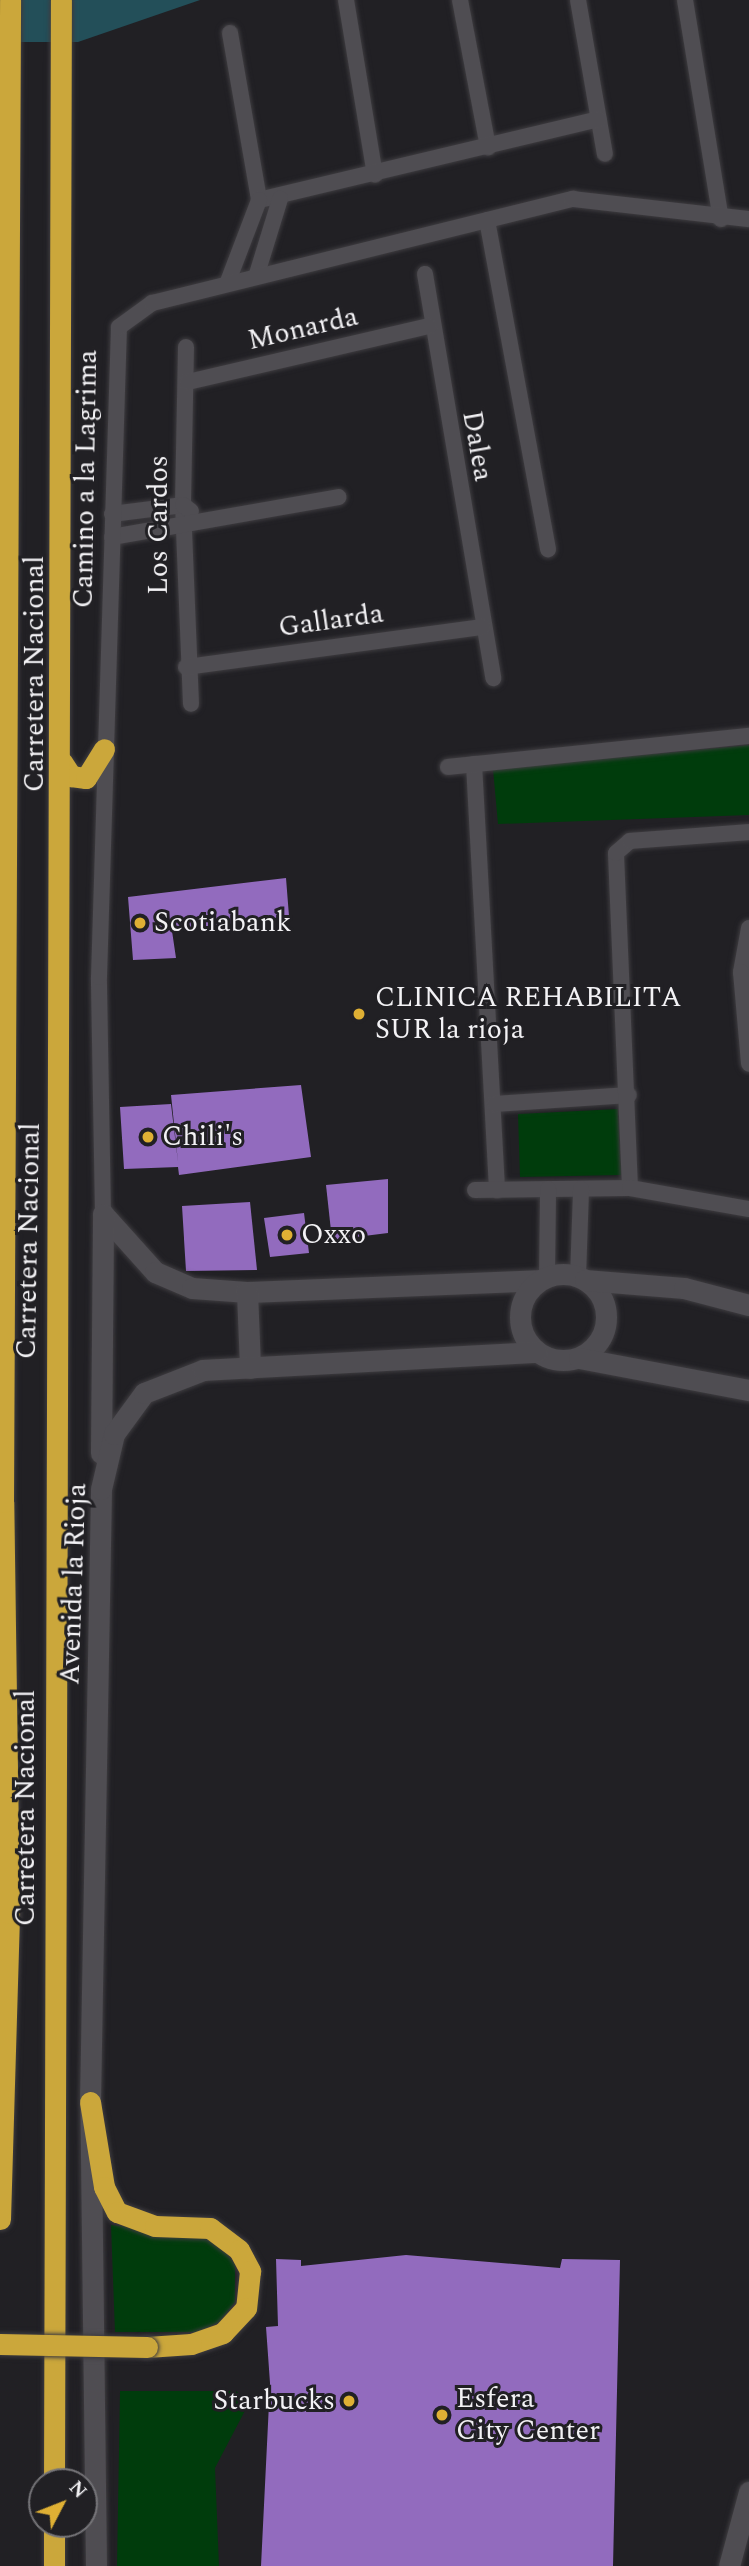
<!DOCTYPE html>
<html>
<head>
<meta charset="utf-8">
<style>
	body { margin:0 }
	#map { position:relative; width:749px; height:2566px; overflow:hidden; background:#212024; font-family:Spectral,serif }
	div>[style] { position:absolute }
	.green>* { inset:0; background:#003c0c }
	.water>* { inset:0; background:#234f59 }
	.building>* { inset:0; background:#926bbe }
	.roads { filter:drop-shadow(0 0 2px #3e3c40) drop-shadow(0 0 2px #3e3c40) }
	.street>* { height:16px; margin:-8px; padding:0 8px; transform-origin:8px; border-radius:8px; background:#4f4d52 }
	.secondary>* { height:21px; margin:-10.5px; padding:0 10.5px; transform-origin:10.5px; border-radius:10.5px; background:#4f4d52 }
	.secondary>.ring { margin:-10.5px; padding:0; box-sizing:content-box; background:none; border:21px solid #4f4d52; border-radius:50% }
	.highway>* { height:21px; margin:-10.5px; padding:0 10.5px; transform-origin:10.5px; border-radius:10.5px; background:#cba73b }
	.bridges { filter:drop-shadow(0 0 2px #3e3c40) drop-shadow(0 0 2px #3e3c40) }
	.highway-bridge>* { height:21px; margin:-10.5px; padding:0 10.5px; transform-origin:10.5px; border-radius:10.5px; background:#cba73b }
	.dots>* { width:19px; height:19px; translate:-50% -50%; box-sizing:border-box; border:4px solid #212024; border-radius:50% }
	span { translate:-50% -50%; white-space:nowrap; text-align:center; line-height:1.15; -webkit-text-stroke:6px #212024; paint-order:stroke }
	.street-label { font-size:28px; color:#f3f2f5 }
	.poi-label { font-size:28px; color:#f3f2f5 }
	.left { translate:0 -50%; text-align:left }
	.right { translate:-100% -50%; text-align:right }
	.north { position:absolute; left:28px; top:2468px; width:70px; height:70px; box-sizing:border-box; background:#212024; border:2px solid #757478; border-radius:50%; rotate:48deg; font-size:19px; font-weight:700; line-height:28px; text-align:center; color:#f3f2f5 }
	.north::after { content:''; display:block; margin:auto; width:24px; height:32px; background:#dfb034; clip-path:polygon(50% 0,100% 100%,50% 72%,0 100%) }
</style>
</head>
<body>
<div id="map">
	<div class="green">
		<div style="clip-path:polygon(749px 745px,749px 815px,498px 824px,493px 769px)"></div>
		<div style="clip-path:polygon(618px 1109px,621px 1175px,520px 1177px,518px 1114px)"></div>
		<div style="clip-path:polygon(111px 2225px,212px 2236px,235px 2264px,235px 2302px,219px 2322px,199px 2332px,115px 2332px)"></div>
		<div style="clip-path:polygon(120px 2391px,236px 2391px,249px 2403px,215px 2468px,219px 2566px,117px 2566px)"></div>
	</div>
	<div class="water">
		<div style="clip-path:polygon(0 0,200px 0,78px 42px,0 42px)"></div>
	</div>
	<div class="building">
		<div style="clip-path:polygon(286px 878px,289px 916px,172px 931px,176px 958px,133px 960px,128px 897px)"></div>
		<div style="clip-path:polygon(301px 1085px,311px 1157px,179px 1175px,178px 1167px,124px 1169px,120px 1107px,171px 1104px,178px 1162px,171px 1095px)"></div>
		<div style="clip-path:polygon(388px 1179px,388px 1233px,332px 1240px,326px 1185px)"></div>
		<div style="clip-path:polygon(250px 1202px,257px 1270px,186px 1271px,182px 1206px)"></div>
		<div style="clip-path:polygon(304px 1213px,309px 1253px,270px 1257px,264px 1218px)"></div>
		<div style="clip-path:polygon(406px 2255px,560px 2268px,562px 2259px,620px 2260px,613px 2566px,261px 2566px,270px 2383px,266px 2327px,278px 2326px,276px 2259px,301px 2260px,301px 2266px)"></div>
	</div>
	<div class="roads">
		<div class="street">
			<div style="left:346px;top:0;width:177px;rotate:80.6deg"></div>
			<div style="left:460px;top:0;width:150px;rotate:79.2deg"></div>
			<div style="left:578px;top:0;width:156px;rotate:80.1deg"></div>
			<div style="left:685px;top:0;width:222px;rotate:80.7deg"></div>
			<div style="left:230px;top:33px;width:169px;rotate:80.1deg"></div>
			<div style="left:259px;top:200px;width:349px;rotate:-13.4deg"></div>
			<div style="left:487px;top:220px;width:335px;rotate:79.5deg"></div>
			<div style="left:425px;top:274px;width:410px;rotate:80.4deg"></div>
			<div style="left:256px;top:277px;width:82px;rotate:-72.9deg"></div>
			<div style="left:227px;top:284px;width:90px;rotate:-69.1deg"></div>
			<div style="left:186px;top:347px;width:158px;rotate:91.1deg"></div>
			<div style="left:183px;top:505px;width:199px;rotate:87.7deg"></div>
			<div style="left:188px;top:382px;width:247px;rotate:-13.1deg"></div>
			<div style="left:112px;top:514px;width:72px;rotate:-7.2deg"></div>
			<div style="left:183px;top:505px;width:10px;rotate:37deg"></div>
			<div style="left:112px;top:537px;width:230px;rotate:-10deg"></div>
			<div style="left:186px;top:667px;width:299px;rotate:-7.7deg"></div>
			<div style="left:474px;top:764px;width:427px;rotate:86.9deg"></div>
			<div style="left:448px;top:767px;width:303px;rotate:-5.9deg"></div>
			<div style="left:749px;top:928px;width:45px;rotate:100.3deg"></div>
			<div style="left:741px;top:972px;width:92px;rotate:85deg"></div>
			<div style="left:495px;top:1104px;width:134px;rotate:-3.8deg"></div>
			<div style="left:630px;top:1188px;width:335px;rotate:-92.4deg"></div>
			<div style="left:616px;top:853px;width:18px;rotate:-41deg"></div>
			<div style="left:630px;top:841px;width:119px;rotate:-4.3deg"></div>
			<div style="left:475px;top:1190px;width:155px;rotate:-0.7deg"></div>
			<div style="left:630px;top:1188px;width:121px;rotate:10deg"></div>
			<div style="left:103px;top:1214px;width:237px;rotate:-91deg"></div>
			<div style="left:99px;top:977px;width:650px;rotate:-88.24deg"></div>
			<div style="left:119px;top:327px;width:41px;rotate:-36deg"></div>
			<div style="left:152px;top:303px;width:434px;rotate:-13.9deg"></div>
			<div style="left:573px;top:199px;width:177px;rotate:6.5deg"></div>
			<div style="left:547px;top:1277px;width:88px;rotate:-89.3deg"></div>
			<div style="left:578px;top:1277px;width:88px;rotate:-88deg"></div>
		</div>
		<div class="secondary">
			<div style="left:103px;top:1214px;width:78px;rotate:48.1deg"></div>
			<div style="left:155px;top:1272px;width:40px;rotate:23.4deg"></div>
			<div style="left:192px;top:1288px;width:55px;rotate:4.2deg"></div>
			<div style="left:247px;top:1292px;width:293px;rotate:-2.3deg"></div>
			<div class="ring" style="left:520px;top:1274px;width:65px;height:65px"></div>
			<div style="left:585px;top:1280px;width:99px;rotate:4.6deg"></div>
			<div style="left:684px;top:1288px;width:67px;rotate:14.7deg"></div>
			<div style="left:247px;top:1292px;width:76px;rotate:87.7deg"></div>
			<div style="left:579px;top:1358px;width:173px;rotate:10.7deg"></div>
			<div style="left:101px;top:1453px;width:239px;rotate:-89.5deg"></div>
			<div style="left:96px;top:2566px;width:464px;rotate:-90.7deg"></div>
			<div style="left:90px;top:2102px;width:613px;rotate:-88.97deg"></div>
			<div style="left:101px;top:1489px;width:57px;rotate:-76.7deg"></div>
			<div style="left:114px;top:1434px;width:51px;rotate:-53.8deg"></div>
			<div style="left:144px;top:1393px;width:63px;rotate:-21.3deg"></div>
			<div style="left:203px;top:1370px;width:334px;rotate:-3.1deg"></div>
			<div style="left:729px;top:2566px;width:77px;rotate:-74.9deg"></div>
		</div>
		<div class="highway">
			<div style="left:62px;top:762px;width:17px;rotate:57deg"></div>
			<div style="left:71px;top:776px;width:15px;rotate:8deg"></div>
			<div style="left:86px;top:778px;width:34px;rotate:-58deg"></div>
			<div style="left:90px;top:2102px;width:86px;rotate:80.6deg"></div>
			<div style="left:104px;top:2187px;width:28px;rotate:63deg"></div>
			<div style="left:117px;top:2212px;width:40px;rotate:20.2deg"></div>
			<div style="left:155px;top:2226px;width:55px;rotate:2.1deg"></div>
			<div style="left:210px;top:2228px;width:36px;rotate:37deg"></div>
			<div style="left:239px;top:2250px;width:24px;rotate:62deg"></div>
			<div style="left:250px;top:2271px;width:37px;rotate:96deg"></div>
			<div style="left:246px;top:2308px;width:34px;rotate:133deg"></div>
			<div style="left:223px;top:2333px;width:34px;rotate:161deg"></div>
			<div style="left:191px;top:2344px;width:44px;rotate:176.1deg"></div>
			<div style="left:0;top:2219px;width:306px;rotate:-88.3deg"></div>
			<div style="left:9px;top:1913px;width:411px;rotate:-90.8deg"></div>
			<div style="left:3px;top:1502px;width:1502px;rotate:-89.73deg"></div>
			<div style="left:54px;top:2482px;width:2482px;rotate:-89.84deg"></div>
			<div style="left:54px;top:2524px;width:42px;rotate:90deg"></div>
		</div>
	</div>
	<div class="bridges">
		<div class="highway-bridge">
			<div style="left:0;top:2344px;width:147px;rotate:1.2deg"></div>
		</div>
	</div>
	<div class="dots">
		<div style="left:140px;top:923px;background:#dfb034"></div>
		<div style="left:359px;top:1014px;background:#dfb034"></div>
		<div style="left:148px;top:1137px;background:#dfb034"></div>
		<div style="left:287px;top:1235px;background:#dfb034"></div>
		<div style="left:349px;top:2401px;background:#dfb034"></div>
		<div style="left:442px;top:2415px;background:#dfb034"></div>
	</div>
	<div class="street-label">
		<span style="left:303px;top:329px;rotate:-13deg">Monarda</span>
		<span style="left:477px;top:446px;rotate:80deg">Dalea</span>
		<span style="left:86px;top:479px;rotate:-89deg">Camino a la Lagrima</span>
		<span style="left:159px;top:525px;rotate:-90deg">Los Cardos</span>
		<span style="left:331px;top:621px;rotate:-8deg">Gallarda</span>
		<span style="left:35px;top:674px;rotate:-90deg">Carretera Nacional</span>
		<span style="left:29px;top:1241px;rotate:-89deg">Carretera Nacional</span>
		<span style="left:74px;top:1584px;rotate:-88deg">Avenida la Rioja</span>
		<span style="left:26px;top:1808px;rotate:-90deg">Carretera Nacional</span>
	</div>
	<div class="poi-label">
		<span class="left" style="left:154px;top:923px">Scotiabank</span>
		<span class="left" style="left:375px;top:1014px">CLINICA REHABILITA<br>SUR la rioja</span>
		<span class="left" style="left:162px;top:1137px">Chili's</span>
		<span class="left" style="left:301px;top:1235px">Oxxo</span>
		<span class="left" style="left:456px;top:2415px">Esfera<br>City Center</span>
		<span class="right" style="left:335px;top:2401px">Starbucks</span>
	</div>
	<div class="north">N</div>
</div>
</body>
</html>
